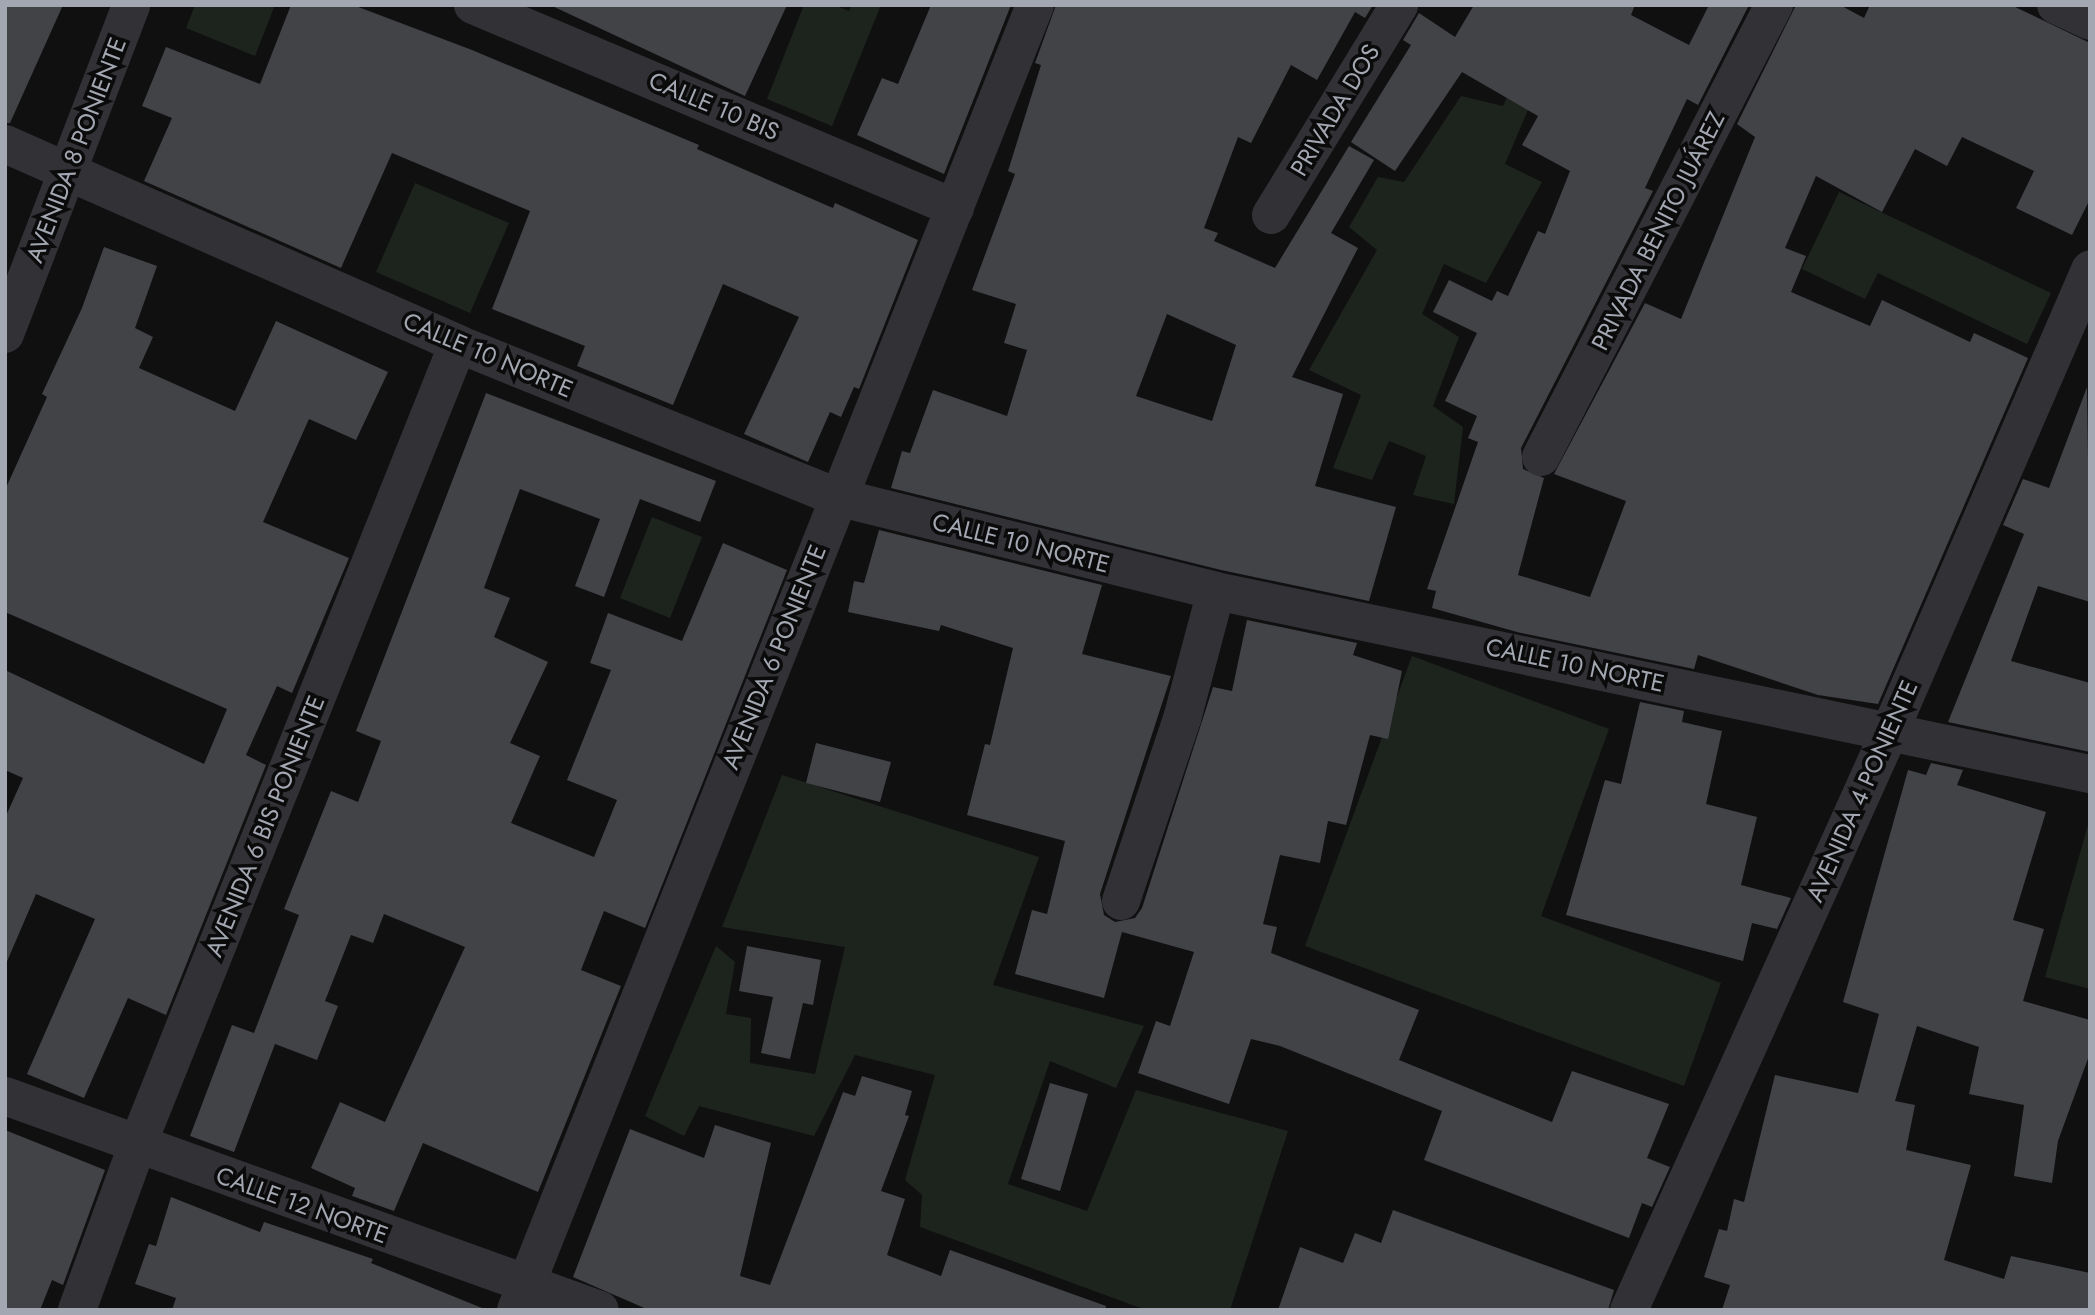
<!DOCTYPE html>
<html>
<head>
<meta charset="utf-8">
<style>
	body { margin:0 }
	#map { position:relative; width:2095px; height:1315px; overflow:hidden; background:#101011; font-family:Jost,sans-serif }
	div>[style] { position:absolute }
	.green>* { inset:0; background:#1d241e }
	.building>* { inset:0; background:#424347 }
	.minor>* { height:38px; margin:-19px; padding:0 19px; transform-origin:19px; border-radius:19px; background:#323236 }
	span { translate:-50% -50%; white-space:nowrap; text-align:center; line-height:1.15; -webkit-text-stroke:7px #0b0b0c; paint-order:stroke }
	.street-label { font-size:24px; color:#a3a7b1 }
	.frame { position:absolute; inset:0; border:7px solid #a3a7b1; pointer-events:none }
</style>
</head>
<body>
<div id="map">
	<div class="green">
		<div style="clip-path:polygon(195px 5px,275px 5px,255px 56px,186px 28px)"></div>
		<div style="clip-path:polygon(804px 5px,834px 5px,849px 11px,852px 5px,881px 5px,832px 126px,767px 99px)"></div>
		<div style="clip-path:polygon(1531px 46px,1552px 53px,1505px 164px,1542px 182px,1486px 283px,1444px 264px,1422px 314px,1459px 337px,1433px 406px,1463px 427px,1454px 504px,1413px 495px,1426px 456px,1389px 441px,1372px 480px,1333px 468px,1361px 395px,1309px 370px,1377px 250px,1349px 227px,1378px 177px,1404px 182px,1461px 96px,1503px 106px)"></div>
		<div style="clip-path:polygon(415px 183px,509px 223px,470px 313px,376px 272px)"></div>
		<div style="clip-path:polygon(1839px 192px,2051px 293px,2027px 344px,1878px 273px,1865px 299px,1802px 269px)"></div>
		<div style="clip-path:polygon(652px 517px,702px 537px,670px 618px,620px 598px)"></div>
		<div style="clip-path:polygon(1412px 656px,1609px 729px,1541px 916px,1721px 983px,1684px 1086px,1305px 946px)"></div>
		<div style="clip-path:polygon(782px 775px,1039px 857px,993px 985px,1144px 1026px,1116px 1088px,1050px 1061px,1008px 1184px,1087px 1211px,1136px 1090px,1288px 1131px,1230px 1310px,1146px 1310px,920px 1227px,922px 1195px,905px 1180px,935px 1075px,855px 1055px,814px 1136px,699px 1106px,684px 1136px,645px 1116px,716px 946px,735px 962px,726px 1014px,751px 1018px,750px 1063px,815px 1074px,845px 947px,722px 927px)"></div>
		<div style="clip-path:polygon(2090px 818px,2090px 989px,2045px 977px)"></div>
	</div>
	<div class="building">
		<div style="clip-path:polygon(5px 5px,63px 5px,10px 123px,5px 123px)"></div>
		<div style="clip-path:polygon(291px 5px,353px 5px,472px 50px,699px 145px,697px 149px,833px 208px,835px 203px,918px 240px,859px 389px,854px 387px,841px 417px,830px 412px,808px 462px,744px 434px,799px 317px,723px 284px,673px 405px,577px 366px,585px 346px,492px 309px,530px 211px,392px 153px,341px 268px,144px 181px,172px 118px,142px 106px,166px 47px,260px 84px)"></div>
		<div style="clip-path:polygon(550px 5px,787px 5px,745px 96px)"></div>
		<div style="clip-path:polygon(931px 5px,1011px 5px,944px 174px,857px 135px,882px 78px,898px 84px)"></div>
		<div style="clip-path:polygon(evenodd,1056px 5px,1373px 5px,1365px 18px,1355px 12px,1317px 80px,1291px 65px,1251px 143px,1238px 137px,1204px 228px,1218px 233px,1214px 241px,1275px 268px,1349px 146px,1374px 160px,1331px 233px,1358px 248px,1292px 377px,1343px 394px,1315px 486px,1396px 507px,1369px 601px,1221px 570px,891px 488px,902px 451px,910px 453px,933px 390px,1007px 416px,1027px 350px,1004px 343px,1016px 304px,972px 290px,1015px 174px,1008px 171px,1041px 65px,1035px 63px,1056px 5px,1167px 314px,1236px 345px,1212px 421px,1136px 396px,1167px 314px)"></div>
		<div style="clip-path:polygon(1474px 5px,1635px 5px,1631px 15px,1689px 45px,1709px 5px,1749px 5px,1698px 105px,1687px 99px,1645px 188px,1653px 191px,1521px 448px,1523px 469px,1544px 478px,1518px 575px,1590px 597px,1626px 501px,1554px 474px,1645px 303px,1681px 319px,1755px 137px,1737px 124px,1796px 5px,1840px 5px,1864px 18px,1870px 5px,2011px 5px,2090px 43px,2090px 199px,2072px 235px,2016px 208px,2034px 171px,1962px 137px,1947px 166px,1915px 149px,1882px 212px,1816px 176px,1785px 248px,1806px 256px,1791px 292px,1870px 326px,1882px 300px,1970px 342px,1974px 333px,2028px 358px,1878px 704px,1818px 695px,1698px 655px,1694px 669px,1517px 632px,1432px 608px,1436px 591px,1427px 589px,1478px 442px,1468px 438px,1477px 416px,1445px 401px,1477px 333px,1433px 312px,1449px 280px,1492px 301px,1497px 291px,1508px 296px,1538px 231px,1545px 234px,1570px 171px,1522px 145px,1538px 116px,1462px 72px,1395px 171px,1351px 142px,1411px 45px,1403px 40px,1419px 13px,1455px 37px)"></div>
		<div style="clip-path:polygon(104px 247px,157px 266px,135px 328px,153px 337px,139px 368px,235px 411px,276px 321px,388px 372px,356px 440px,309px 419px,263px 522px,349px 558px,292px 693px,277px 686px,246px 755px,266px 765px,166px 1015px,128px 998px,84px 1098px,27px 1074px,95px 919px,36px 894px,5px 966px,5px 818px,23px 778px,5px 770px,5px 670px,204px 764px,227px 709px,5px 612px,5px 490px,47px 397px,42px 394px,82px 308px)"></div>
		<div style="clip-path:polygon(2087px 387px,2090px 602px,2038px 586px,2011px 661px,2090px 683px,2090px 752px,1948px 722px,2024px 534px,2003px 525px,2023px 479px,2049px 488px)"></div>
		<div style="clip-path:polygon(486px 393px,716px 481px,700px 522px,640px 499px,604px 597px,575px 586px,600px 519px,520px 489px,484px 588px,510px 598px,494px 637px,548px 662px,510px 743px,540px 756px,511px 823px,594px 857px,617px 800px,567px 780px,611px 670px,590px 663px,608px 613px,682px 641px,723px 543px,787px 570px,645px 928px,604px 911px,581px 970px,621px 986px,538px 1192px,423px 1143px,394px 1211px,352px 1196px,355px 1188px,311px 1168px,340px 1102px,385px 1122px,465px 947px,384px 914px,373px 943px,351px 935px,325px 1001px,338px 1006px,317px 1060px,275px 1044px,234px 1152px,190px 1136px,232px 1025px,254px 1033px,299px 915px,284px 909px,331px 791px,358px 802px,381px 741px,356px 731px)"></div>
		<div style="clip-path:polygon(879px 530px,1102px 585px,1082px 654px,1171px 676px,1100px 894px,1104px 915px,1115px 922px,1135px 918px,1142px 908px,1213px 687px,1232px 691px,1247px 620px,1357px 643px,1353px 655px,1402px 671px,1388px 739px,1370px 735px,1346px 825px,1328px 821px,1320px 863px,1280px 855px,1263px 924px,1277px 927px,1271px 953px,1419px 1010px,1399px 1060px,1552px 1122px,1572px 1071px,1669px 1104px,1647px 1158px,1670px 1167px,1652px 1207px,1642px 1203px,1629px 1238px,1424px 1160px,1442px 1111px,1280px 1046px,1251px 1039px,1229px 1104px,1138px 1073px,1156px 1021px,1170px 1026px,1194px 952px,1122px 932px,1104px 998px,1015px 974px,1032px 910px,1047px 914px,1065px 841px,967px 815px,985px 744px,990px 745px,1013px 648px,941px 625px,939px 631px,848px 612px,854px 581px,864px 583px)"></div>
		<div style="clip-path:polygon(1640px 702px,1684px 711px,1682px 722px,1722px 731px,1706px 804px,1757px 817px,1741px 885px,1791px 898px,1777px 929px,1752px 923px,1743px 961px,1566px 915px,1605px 780px,1621px 784px)"></div>
		<div style="clip-path:polygon(816px 743px,891px 762px,880px 802px,806px 783px)"></div>
		<div style="clip-path:polygon(1931px 763px,1963px 770px,1957px 785px,2046px 812px,2013px 920px,2044px 929px,2023px 1001px,2090px 1020px,2090px 1053px,2058px 1141px,2052px 1183px,2014px 1176px,2024px 1105px,1969px 1094px,1979px 1047px,1917px 1026px,1895px 1101px,1915px 1105px,1906px 1150px,1971px 1165px,1944px 1260px,2004px 1279px,2011px 1256px,2090px 1273px,2090px 1310px,1722px 1310px,1730px 1285px,1704px 1277px,1719px 1229px,1727px 1231px,1734px 1199px,1744px 1202px,1775px 1075px,1858px 1093px,1879px 1014px,1843px 1002px,1908px 770px,1926px 775px)"></div>
		<div style="clip-path:polygon(747px 946px,821px 960px,813px 1005px,803px 1003px,790px 1059px,761px 1053px,773px 997px,739px 991px)"></div>
		<div style="clip-path:polygon(862px 1076px,912px 1091px,905px 1115px,909px 1116px,881px 1191px,905px 1199px,887px 1255px,941px 1276px,950px 1250px,1106px 1306px,1105px 1310px,649px 1310px,573px 1277px,630px 1129px,704px 1158px,715px 1125px,771px 1143px,740px 1276px,770px 1285px,843px 1092px,855px 1096px)"></div>
		<div style="clip-path:polygon(1050px 1083px,1088px 1094px,1060px 1191px,1021px 1179px)"></div>
		<div style="clip-path:polygon(5px 1130px,105px 1170px,63px 1285px,52px 1280px,40px 1310px,5px 1310px)"></div>
		<div style="clip-path:polygon(171px 1197px,260px 1232px,264px 1222px,373px 1259px,371px 1263px,487px 1310px,172px 1310px,176px 1298px,135px 1284px,149px 1244px,156px 1246px)"></div>
		<div style="clip-path:polygon(1393px 1210px,1614px 1290px,1608px 1310px,1278px 1310px,1300px 1247px,1343px 1263px,1355px 1233px,1381px 1243px)"></div>
	</div>
	<div class="minor">
		<div style="left:473px;top:5px;width:523px;rotate:22.84deg"></div>
		<div style="left:2056px;top:5px;width:38px;rotate:25deg"></div>
		<div style="left:5px;top:144px;width:495px;rotate:23.8deg"></div>
		<div style="left:458px;top:344px;width:409px;rotate:22deg"></div>
		<div style="left:837px;top:497px;width:390px;rotate:13.9deg"></div>
		<div style="left:1216px;top:591px;width:893px;rotate:11.83deg"></div>
		<div style="left:1271px;top:215px;width:246px;rotate:-58.6deg"></div>
		<div style="left:5px;top:334px;width:352px;rotate:-69deg"></div>
		<div style="left:1541px;top:457px;width:509px;rotate:-62.73deg"></div>
		<div style="left:1121px;top:901px;width:192px;rotate:-71.5deg"></div>
		<div style="left:1182px;top:719px;width:132px;rotate:-75.1deg"></div>
		<div style="left:5px;top:1096px;width:632px;rotate:19.78deg"></div>
		<div style="left:77px;top:1310px;width:175px;rotate:-69.9deg"></div>
		<div style="left:137px;top:1146px;width:864px;rotate:-68.19deg"></div>
		<div style="left:516px;top:1310px;width:1404px;rotate:-68.31deg"></div>
		<div style="left:1629px;top:1310px;width:635px;rotate:-65.74deg"></div>
		<div style="left:1890px;top:731px;width:503px;rotate:-66.55deg"></div>
	</div>
	<div class="street-label">
		<span style="left:714px;top:106px;rotate:23deg">CALLE 10 BIS</span>
		<span style="left:1335px;top:110px;rotate:-59deg">PRIVADA DOS</span>
		<span style="left:76px;top:150px;rotate:-69deg">AVENIDA 8 PONIENTE</span>
		<span style="left:1658px;top:231px;rotate:-63deg">PRIVADA BENITO JUÁREZ</span>
		<span style="left:488px;top:355px;rotate:23deg">CALLE 10 NORTE</span>
		<span style="left:1021px;top:543px;rotate:14deg">CALLE 10 NORTE</span>
		<span style="left:774px;top:657px;rotate:-68deg">AVENIDA 6 PONIENTE</span>
		<span style="left:1575px;top:665px;rotate:12deg">CALLE 10 NORTE</span>
		<span style="left:1862px;top:791px;rotate:-66deg">AVENIDA 4 PONIENTE</span>
		<span style="left:265px;top:826px;rotate:-68deg">AVENIDA 6 BIS PONIENTE</span>
		<span style="left:302px;top:1205px;rotate:20deg">CALLE 12 NORTE</span>
	</div>
	<div class="frame"></div>
</div>
</body>
</html>
